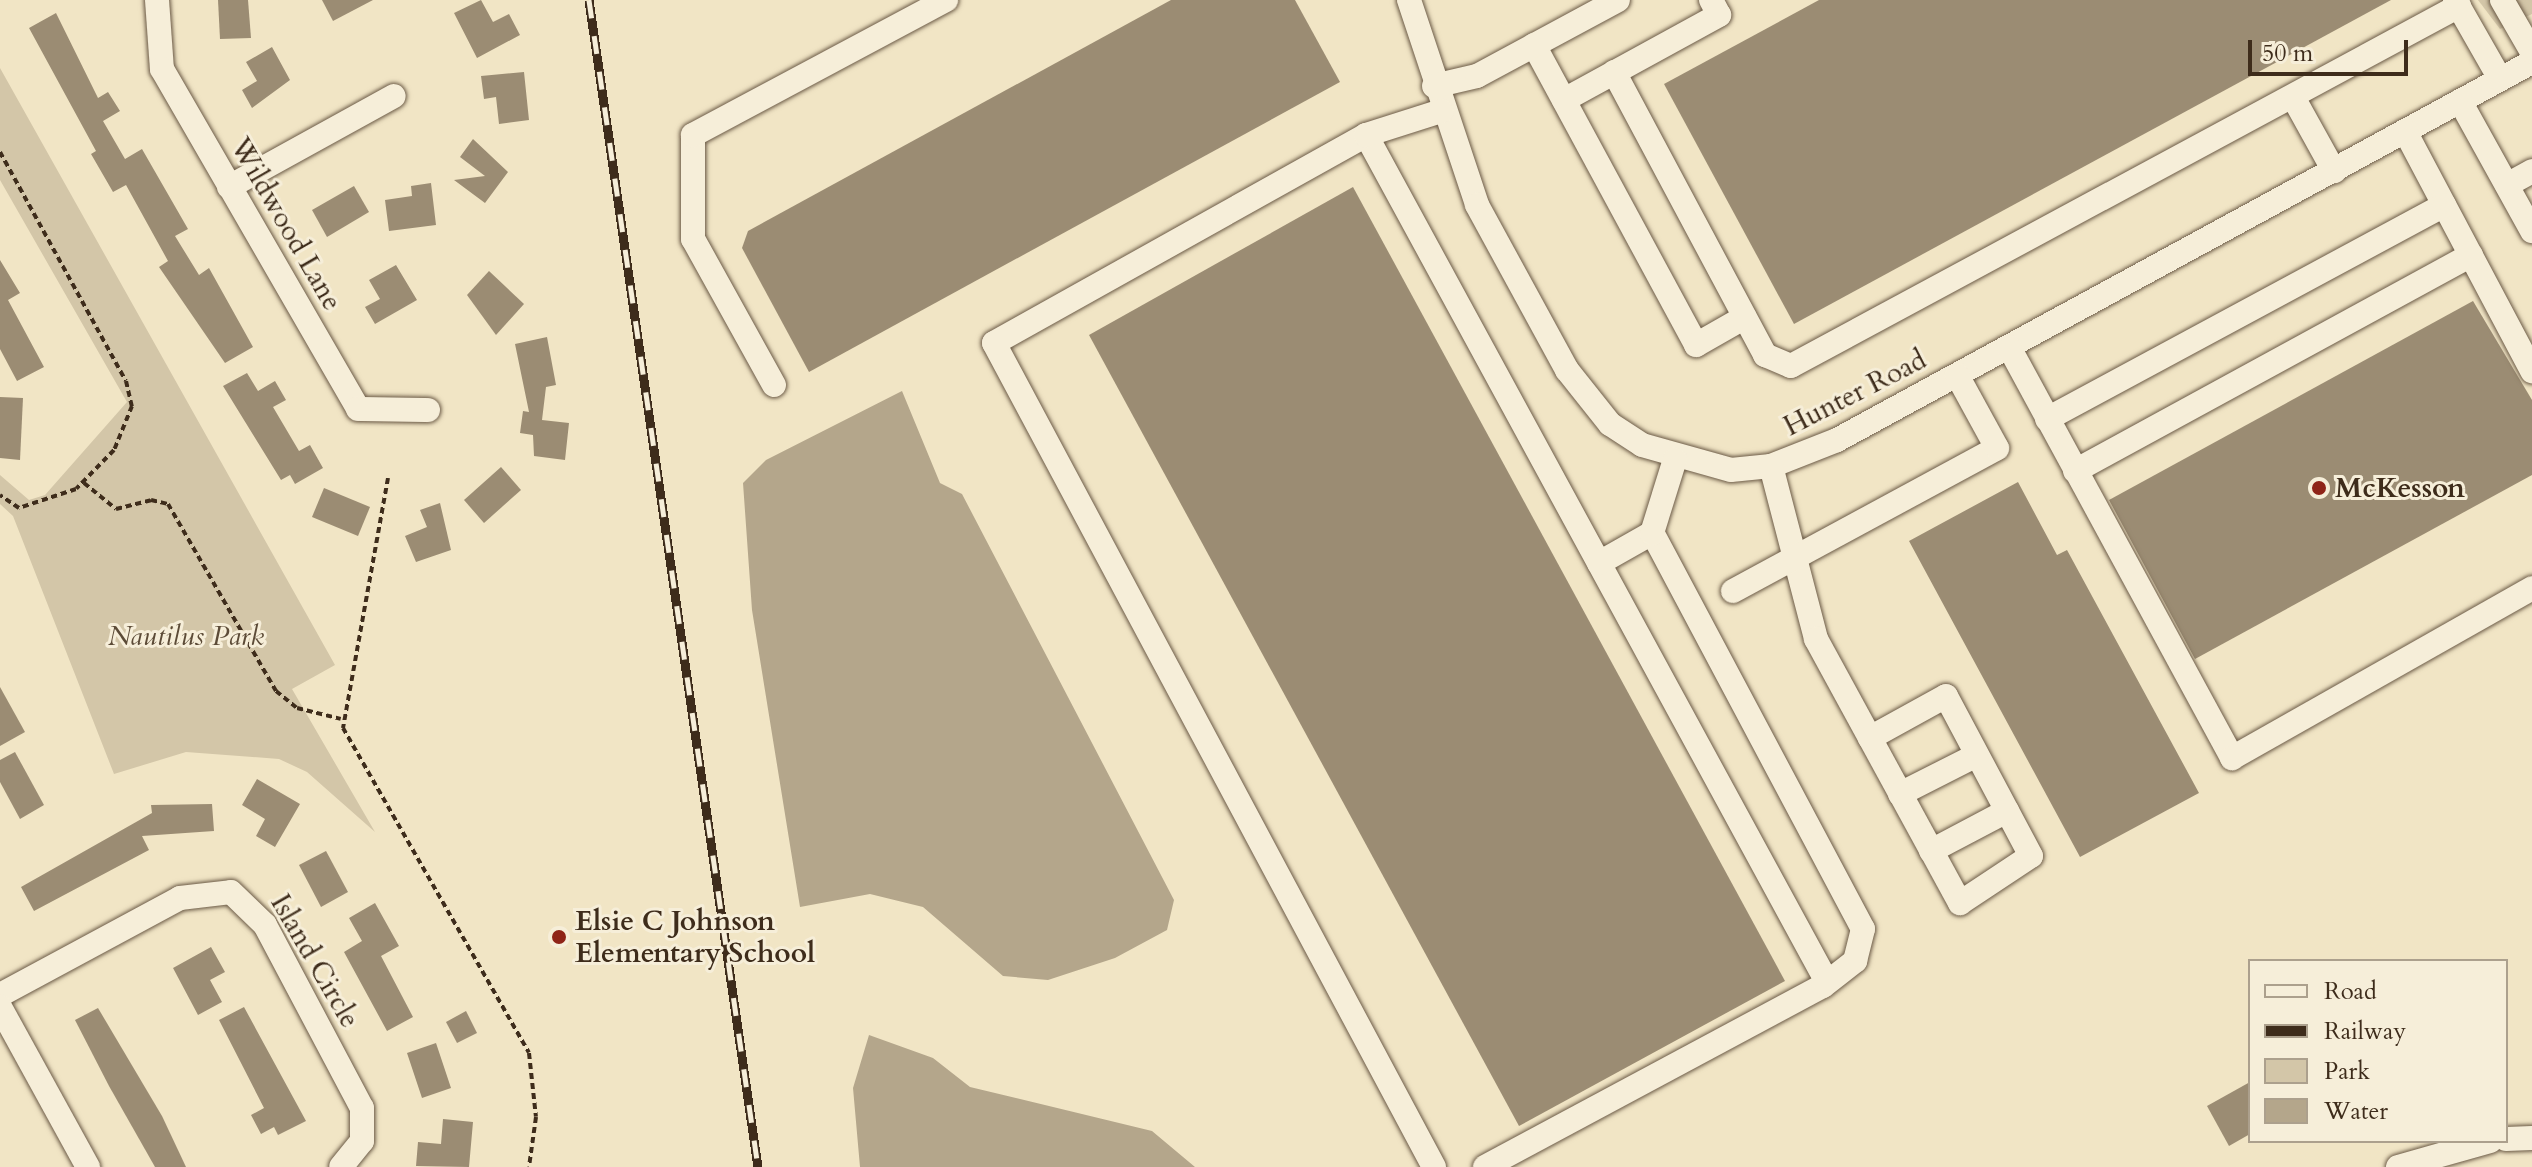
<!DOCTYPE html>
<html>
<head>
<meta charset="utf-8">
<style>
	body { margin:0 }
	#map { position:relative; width:2532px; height:1167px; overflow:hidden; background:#f1e5c5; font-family:Cardo,serif }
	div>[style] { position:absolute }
	.green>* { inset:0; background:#d3c6a8 }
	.water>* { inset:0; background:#b4a68b }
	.building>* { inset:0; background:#9b8c73 }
	.path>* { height:4px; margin-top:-2px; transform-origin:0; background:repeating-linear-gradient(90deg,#3e2c1b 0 6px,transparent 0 10px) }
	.roads { filter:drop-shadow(0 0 2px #6b5a46) drop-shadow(0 0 2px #6b5a46) }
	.minor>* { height:24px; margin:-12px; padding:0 12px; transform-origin:12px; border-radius:12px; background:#f6eed9 }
	.rail>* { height:9px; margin-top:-4.5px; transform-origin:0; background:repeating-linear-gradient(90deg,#f6eed9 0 18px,#3e2c1b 0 36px); box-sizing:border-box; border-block:2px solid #3e2c1b }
	.dots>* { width:22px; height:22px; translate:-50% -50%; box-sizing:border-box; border:4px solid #f6eed9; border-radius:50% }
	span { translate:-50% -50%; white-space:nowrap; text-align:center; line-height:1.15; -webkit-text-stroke:6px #f6eed9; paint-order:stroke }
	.street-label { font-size:28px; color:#3e2c1b }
	.poi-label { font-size:28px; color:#3e2c1b; font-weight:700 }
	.left { translate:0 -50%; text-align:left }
	.park-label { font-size:28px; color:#5c4b37; font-style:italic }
	.legend { position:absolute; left:2248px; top:959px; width:260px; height:184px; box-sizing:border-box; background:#f6eed9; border:2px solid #aca08d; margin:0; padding:10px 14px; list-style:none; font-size:24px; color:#3e2c1b }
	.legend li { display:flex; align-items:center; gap:16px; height:40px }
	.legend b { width:40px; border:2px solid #aca08d }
	.scale { position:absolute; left:2248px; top:40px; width:160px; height:36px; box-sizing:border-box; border:4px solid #3e2c1b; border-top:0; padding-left:10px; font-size:24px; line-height:28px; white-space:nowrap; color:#3e2c1b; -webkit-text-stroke:6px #f6eed9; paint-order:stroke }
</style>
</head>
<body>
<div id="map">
	<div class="green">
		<div style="clip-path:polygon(2478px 0,2532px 0,2532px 14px,2500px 29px)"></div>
		<div style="clip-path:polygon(0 68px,335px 665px,292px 689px,375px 832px,307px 772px,279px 759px,186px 752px,114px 774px,13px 516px,0 504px,0 475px,29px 500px,45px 495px,127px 402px,0 180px)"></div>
	</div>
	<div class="water">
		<div style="clip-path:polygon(902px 391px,940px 483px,962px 494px,1174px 900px,1167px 930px,1115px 958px,1048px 980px,1003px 976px,923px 907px,870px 894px,800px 907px,752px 610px,743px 483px,766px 460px)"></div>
		<div style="clip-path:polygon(869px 1035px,933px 1058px,970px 1087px,1152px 1131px,1195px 1167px,860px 1167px,853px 1088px)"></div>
	</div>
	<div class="building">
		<div style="clip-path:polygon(218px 0,248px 0,251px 38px,220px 39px)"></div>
		<div style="clip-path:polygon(322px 0,373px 0,333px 21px)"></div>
		<div style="clip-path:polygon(481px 0,493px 22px,509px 14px,520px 35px,477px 58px,454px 13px)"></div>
		<div style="clip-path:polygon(1171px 0,1295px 0,1340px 82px,809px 372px,742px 248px,748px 231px)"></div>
		<div style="clip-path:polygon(1819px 0,2391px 0,1794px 324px,1664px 84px)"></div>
		<div style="clip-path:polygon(56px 13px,98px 98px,108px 92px,120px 111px,103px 121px,125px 159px,142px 149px,188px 229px,175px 236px,199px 275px,209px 268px,253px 347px,225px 363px,159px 267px,168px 261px,126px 185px,113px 192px,91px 154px,96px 151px,29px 28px)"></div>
		<div style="clip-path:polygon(272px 47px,290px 80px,252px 108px,242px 90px,257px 81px,246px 62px)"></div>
		<div style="clip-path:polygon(524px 72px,529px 120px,499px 124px,496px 97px,484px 99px,481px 76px)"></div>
		<div style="clip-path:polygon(473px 139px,508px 172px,485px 203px,454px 180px,485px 176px,460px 157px)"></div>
		<div style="clip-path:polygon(431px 183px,436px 225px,389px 231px,385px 200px,412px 196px,411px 186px)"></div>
		<div style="clip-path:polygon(354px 186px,369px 212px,327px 237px,312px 210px)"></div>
		<div style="clip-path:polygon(1353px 187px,1785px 981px,1519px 1126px,1089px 335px)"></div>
		<div style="clip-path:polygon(0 260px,20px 293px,8px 300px,44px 367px,17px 381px,0 349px)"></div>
		<div style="clip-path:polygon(396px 265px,417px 300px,375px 324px,365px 307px,380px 299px,369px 280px)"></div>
		<div style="clip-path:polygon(489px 271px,524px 304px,496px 335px,467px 295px)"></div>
		<div style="clip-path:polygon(2473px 301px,2532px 400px,2532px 475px,2195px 659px,2109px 500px)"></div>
		<div style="clip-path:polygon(547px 337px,556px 385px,546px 387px,542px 420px,569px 423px,565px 460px,534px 456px,533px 435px,520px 433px,523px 411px,529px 412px,515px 344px)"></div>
		<div style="clip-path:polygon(247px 373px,258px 391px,275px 381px,286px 400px,273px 407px,299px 451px,310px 445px,323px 468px,295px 484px,290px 475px,281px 480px,223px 386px)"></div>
		<div style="clip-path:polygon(0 397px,23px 398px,20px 460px,0 458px)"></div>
		<div style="clip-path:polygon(501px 467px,521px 490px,484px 523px,464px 500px)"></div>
		<div style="clip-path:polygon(2018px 482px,2057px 555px,2067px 550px,2199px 793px,2080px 857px,1909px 541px)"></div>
		<div style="clip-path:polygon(324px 488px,370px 507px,358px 536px,312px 517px)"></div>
		<div style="clip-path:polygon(440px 503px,451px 550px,416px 562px,405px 536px,427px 527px,420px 510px)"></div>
		<div style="clip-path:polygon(0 687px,25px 732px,0 746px)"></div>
		<div style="clip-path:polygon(15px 752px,44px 805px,20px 819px,0 782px,0 760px)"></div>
		<div style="clip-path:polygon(257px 779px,300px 804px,275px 847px,256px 836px,265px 819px,242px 805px)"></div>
		<div style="clip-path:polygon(212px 804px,214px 831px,142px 836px,149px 850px,34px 911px,21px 887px,152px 813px,151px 805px)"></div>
		<div style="clip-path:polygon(326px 851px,348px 892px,321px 907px,299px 865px)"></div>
		<div style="clip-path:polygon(375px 903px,399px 946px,381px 956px,413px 1017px,387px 1031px,344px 952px,362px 941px,349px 918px)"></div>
		<div style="clip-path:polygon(211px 947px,225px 972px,210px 980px,222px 1002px,198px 1015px,173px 968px)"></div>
		<div style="clip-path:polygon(244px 1007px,306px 1121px,278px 1135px,274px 1127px,261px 1134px,251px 1115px,264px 1108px,219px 1020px)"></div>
		<div style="clip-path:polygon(98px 1008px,162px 1116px,186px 1167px,155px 1167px,109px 1086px,75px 1020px)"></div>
		<div style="clip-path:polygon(466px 1011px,477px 1033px,457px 1043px,446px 1022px)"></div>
		<div style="clip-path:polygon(436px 1043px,451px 1088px,422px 1098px,407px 1053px)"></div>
		<div style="clip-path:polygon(2250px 1082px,2250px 1134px,2229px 1146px,2207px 1106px)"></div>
		<div style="clip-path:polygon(443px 1119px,473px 1122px,469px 1167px,416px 1166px,418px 1142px,441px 1144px)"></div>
	</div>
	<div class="path">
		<div style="left:0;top:152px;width:261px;rotate:61.2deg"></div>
		<div style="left:126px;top:381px;width:26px;rotate:77deg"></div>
		<div style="left:132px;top:406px;width:48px;rotate:112.2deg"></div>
		<div style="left:114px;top:450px;width:54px;rotate:134.3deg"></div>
		<div style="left:76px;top:489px;width:60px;rotate:161.6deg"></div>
		<div style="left:19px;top:508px;width:23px;rotate:-146deg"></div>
		<div style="left:388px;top:478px;width:254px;rotate:100.2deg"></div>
		<div style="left:343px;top:728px;width:374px;rotate:60.2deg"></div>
		<div style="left:529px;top:1053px;width:64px;rotate:83.8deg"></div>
		<div style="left:536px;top:1117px;width:50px;rotate:98deg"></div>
		<div style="left:84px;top:483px;width:41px;rotate:39.1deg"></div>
		<div style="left:116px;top:509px;width:36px;rotate:-14deg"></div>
		<div style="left:151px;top:500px;width:17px;rotate:13deg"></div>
		<div style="left:168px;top:504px;width:216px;rotate:60deg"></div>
		<div style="left:276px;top:691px;width:27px;rotate:39deg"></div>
		<div style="left:297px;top:708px;width:45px;rotate:14deg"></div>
	</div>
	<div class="roads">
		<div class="minor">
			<div style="left:157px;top:0;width:69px;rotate:85.9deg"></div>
			<div style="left:162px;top:69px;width:392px;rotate:60deg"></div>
			<div style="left:358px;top:409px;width:70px;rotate:0.8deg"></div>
			<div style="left:1409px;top:0;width:216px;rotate:71.6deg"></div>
			<div style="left:1477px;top:205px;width:188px;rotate:61.4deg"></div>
			<div style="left:1567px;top:370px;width:69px;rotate:51.5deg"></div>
			<div style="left:1610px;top:424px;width:38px;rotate:33deg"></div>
			<div style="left:1642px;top:445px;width:92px;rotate:15.7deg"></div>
			<div style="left:1731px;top:470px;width:40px;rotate:-5.7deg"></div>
			<div style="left:1771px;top:466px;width:71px;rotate:-21.5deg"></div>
			<div style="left:1837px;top:440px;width:791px;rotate:-28.54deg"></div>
			<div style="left:2455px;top:0;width:91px;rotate:60.3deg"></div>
			<div style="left:2502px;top:0;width:60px;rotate:60deg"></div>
			<div style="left:1534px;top:45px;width:341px;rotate:61.6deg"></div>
			<div style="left:1696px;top:345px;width:56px;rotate:-29.7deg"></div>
			<div style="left:1614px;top:72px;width:321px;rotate:61.9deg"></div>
			<div style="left:1765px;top:355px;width:28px;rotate:23deg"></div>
			<div style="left:1791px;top:366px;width:759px;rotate:-28.32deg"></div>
			<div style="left:1434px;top:86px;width:44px;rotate:-13.1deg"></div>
			<div style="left:1477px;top:76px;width:160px;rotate:-28.3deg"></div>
			<div style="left:2293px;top:97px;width:85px;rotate:61deg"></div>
			<div style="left:1564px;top:100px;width:177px;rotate:-28.7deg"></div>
			<div style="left:1719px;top:15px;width:17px;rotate:-118deg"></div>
			<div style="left:2460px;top:101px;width:149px;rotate:61deg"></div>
			<div style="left:2405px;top:131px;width:272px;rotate:62.1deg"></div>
			<div style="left:1366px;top:135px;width:964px;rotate:61.44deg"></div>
			<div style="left:2507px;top:185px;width:29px;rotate:-29deg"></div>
			<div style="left:229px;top:187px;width:188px;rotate:-28.9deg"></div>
			<div style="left:2009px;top:347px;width:468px;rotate:61.5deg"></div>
			<div style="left:2232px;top:758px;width:345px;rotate:-29.5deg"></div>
			<div style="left:774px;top:385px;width:167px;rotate:-119deg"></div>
			<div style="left:693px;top:239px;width:104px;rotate:-90deg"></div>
			<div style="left:693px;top:135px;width:287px;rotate:-28.1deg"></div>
			<div style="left:2047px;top:419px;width:451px;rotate:-28.3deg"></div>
			<div style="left:1771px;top:466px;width:179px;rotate:75.4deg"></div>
			<div style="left:1816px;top:639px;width:301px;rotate:61.4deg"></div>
			<div style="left:1960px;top:903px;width:85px;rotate:-33.5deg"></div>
			<div style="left:2031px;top:856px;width:181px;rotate:-118deg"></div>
			<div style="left:1946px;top:696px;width:87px;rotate:151.1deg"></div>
			<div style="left:2075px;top:471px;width:451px;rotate:-28.6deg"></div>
			<div style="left:1599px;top:563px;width:61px;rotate:-29.5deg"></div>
			<div style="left:1733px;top:591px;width:300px;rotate:-28.4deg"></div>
			<div style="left:1997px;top:448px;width:83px;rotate:-118.7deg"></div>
			<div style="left:1900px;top:794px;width:86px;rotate:-26.9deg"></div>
			<div style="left:1931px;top:851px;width:86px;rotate:-27.8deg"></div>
			<div style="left:0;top:995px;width:204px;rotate:-28.3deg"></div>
			<div style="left:180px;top:898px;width:51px;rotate:-6.7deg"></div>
			<div style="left:231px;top:892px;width:47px;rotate:44.1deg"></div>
			<div style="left:265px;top:925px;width:207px;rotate:62.1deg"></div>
			<div style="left:362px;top:1108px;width:33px;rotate:90deg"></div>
			<div style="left:362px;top:1141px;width:33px;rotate:129deg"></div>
			<div style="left:0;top:1007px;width:183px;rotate:61.2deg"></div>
			<div style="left:2506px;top:1139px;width:26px;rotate:-2deg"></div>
			<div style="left:1434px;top:1167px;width:934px;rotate:-118.1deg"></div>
			<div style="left:994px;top:343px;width:426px;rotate:-29.2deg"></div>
			<div style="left:1366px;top:135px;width:79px;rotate:-17.7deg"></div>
			<div style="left:1485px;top:1167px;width:383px;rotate:-28.2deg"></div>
			<div style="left:1823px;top:986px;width:41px;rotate:-38deg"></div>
			<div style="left:1855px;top:961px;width:33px;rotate:-76deg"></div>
			<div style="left:1863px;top:929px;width:449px;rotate:-118deg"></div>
			<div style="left:1652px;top:533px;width:77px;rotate:-72.7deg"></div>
			<div style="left:2398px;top:1167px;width:96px;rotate:-15.8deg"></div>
		</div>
	</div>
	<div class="rail">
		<div style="left:589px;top:0;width:1179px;rotate:81.76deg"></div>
	</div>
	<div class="dots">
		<div style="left:2319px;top:488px;background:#8f2418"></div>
		<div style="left:559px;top:937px;background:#8f2418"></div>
	</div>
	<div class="street-label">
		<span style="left:286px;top:224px;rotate:60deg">Wildwood Lane</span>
		<span style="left:1855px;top:393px;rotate:-27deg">Hunter Road</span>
		<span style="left:315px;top:961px;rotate:60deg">Island Circle</span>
	</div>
	<div class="poi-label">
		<span class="left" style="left:2335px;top:488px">McKesson</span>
		<span class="left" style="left:575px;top:937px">Elsie C Johnson<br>Elementary School</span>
	</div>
	<div class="park-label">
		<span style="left:186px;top:636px">Nautilus Park</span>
	</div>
	<ul class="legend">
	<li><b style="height:10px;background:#f6eed9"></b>Road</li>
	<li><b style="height:10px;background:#3e2c1b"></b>Railway</li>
	<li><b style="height:22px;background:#d3c6a8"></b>Park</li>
	<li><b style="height:22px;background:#b4a68b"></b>Water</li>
	</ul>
	<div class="scale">50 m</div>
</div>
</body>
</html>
